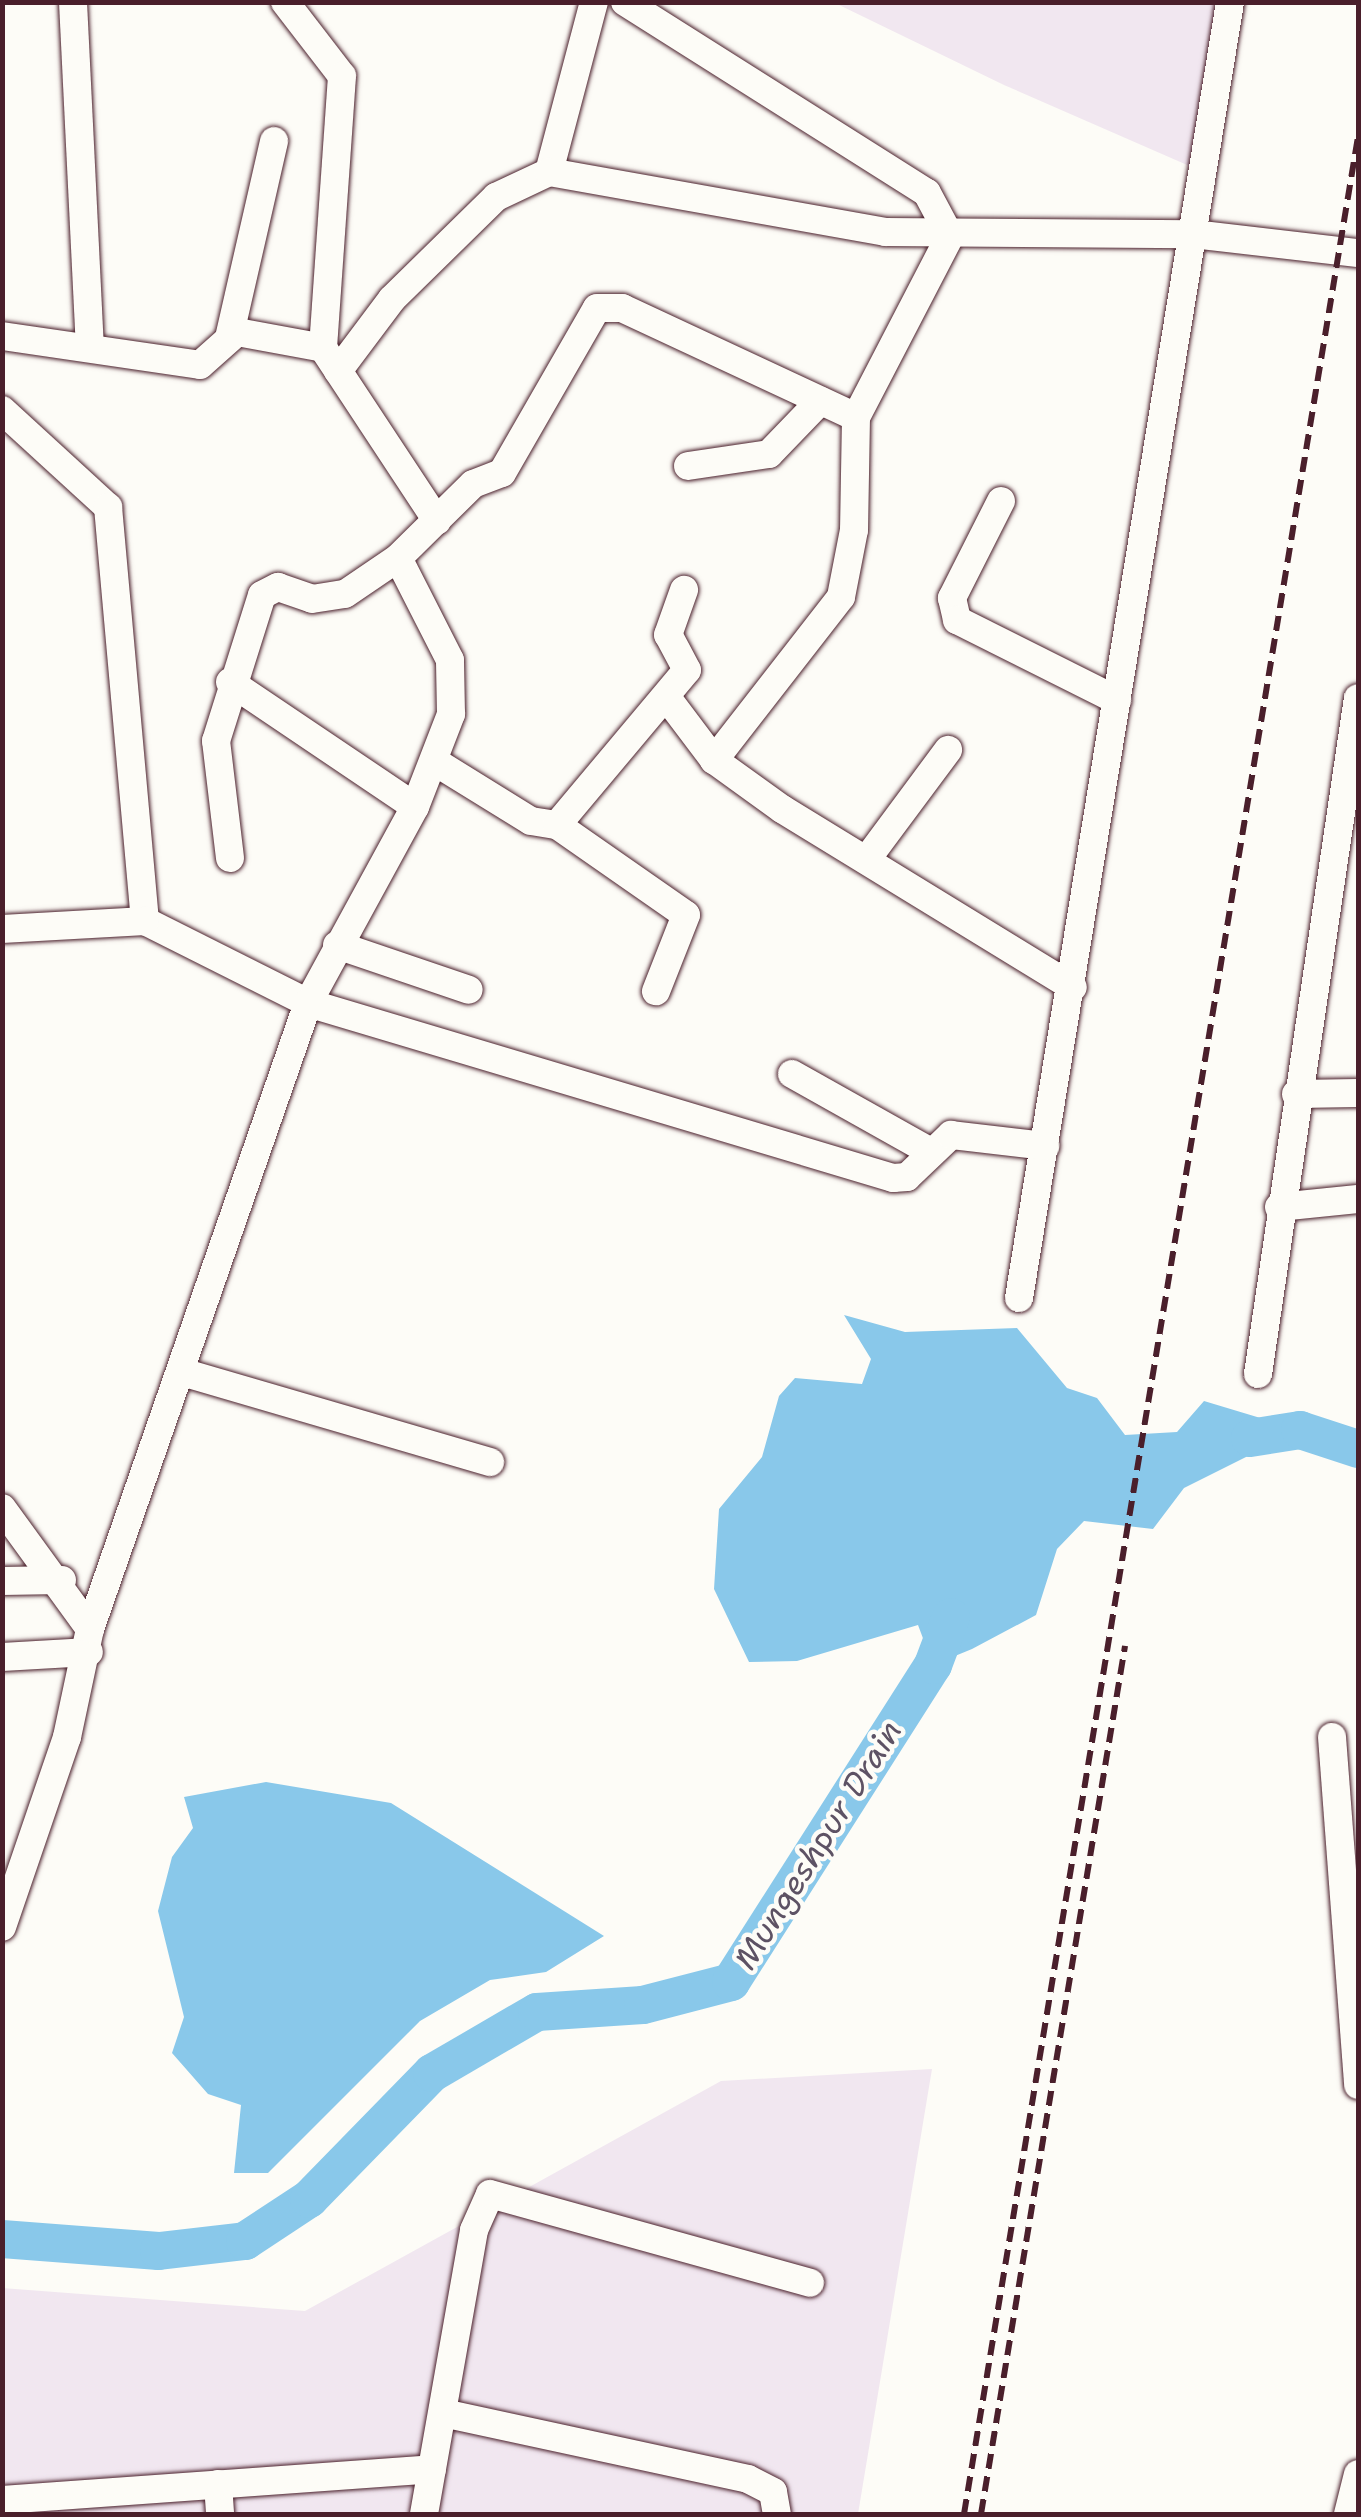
<!DOCTYPE html>
<html>
<head>
<meta charset="utf-8">
<style>
	body { margin:0 }
	#map { position:relative; width:1361px; height:2517px; overflow:hidden; background:#fdfcf7; font-family:"Shantell Sans",sans-serif }
	div>[style] { position:absolute }
	.built>* { inset:0; background:#f1e7f0 }
	.water>* { inset:0; background:#89c8ea }
	.river>* { height:38px; margin:-19px; padding:0 19px; transform-origin:19px; border-radius:19px; background:#89c8ea }
	.roads { filter:drop-shadow(0 0 2px #4a1f2b) drop-shadow(0 0 2px #4a1f2b) }
	.minor>* { height:28px; margin:-14px; padding:0 14px; transform-origin:14px; border-radius:14px; background:#fdfcf7 }
	.rail>* { height:6px; margin-top:-3px; transform-origin:0; background:repeating-linear-gradient(90deg,#4a1f2b 0 15px,transparent 0 23px) }
	span { translate:-50% -50%; white-space:nowrap; text-align:center; line-height:1.15; -webkit-text-stroke:9px #fdfcf7; paint-order:stroke }
	.water-label { font-size:32px; color:#5d5264; font-style:italic }
	.frame { position:absolute; inset:0; border:5px solid #4a1f2b; pointer-events:none }
</style>
</head>
<body>
<div id="map">
	<div class="built">
		<div style="clip-path:polygon(835px 3px,1226px 3px,1194px 168px,1004px 85px)"></div>
		<div style="clip-path:polygon(932px 2069px,858px 2514px,3px 2514px,2px 2288px,305px 2311px,721px 2081px)"></div>
	</div>
	<div class="water">
		<div style="clip-path:polygon(844px 1315px,905px 1332px,1017px 1328px,1067px 1388px,1097px 1398px,1125px 1435px,1177px 1432px,1204px 1401px,1300px 1430px,1184px 1488px,1153px 1529px,1084px 1521px,1057px 1549px,1036px 1615px,972px 1649px,933px 1665px,918px 1625px,797px 1661px,749px 1662px,714px 1589px,719px 1509px,762px 1457px,779px 1396px,795px 1378px,862px 1384px,871px 1359px)"></div>
		<div style="clip-path:polygon(266px 1782px,391px 1803px,604px 1936px,546px 1972px,490px 1980px,420px 2021px,268px 2173px,234px 2173px,241px 2105px,208px 2094px,172px 2053px,184px 2017px,158px 1911px,172px 1857px,193px 1828px,184px 1797px)"></div>
	</div>
	<div class="river">
		<div style="left:1250px;top:1438px;width:51px;rotate:-9.1deg"></div>
		<div style="left:1300px;top:1430px;width:61px;rotate:18.1deg"></div>
		<div style="left:2px;top:2239px;width:157px;rotate:4.4deg"></div>
		<div style="left:159px;top:2251px;width:87px;rotate:-6.6deg"></div>
		<div style="left:245px;top:2241px;width:77px;rotate:-33.3deg"></div>
		<div style="left:309px;top:2199px;width:176px;rotate:-45.7deg"></div>
		<div style="left:432px;top:2073px;width:121px;rotate:-30.2deg"></div>
		<div style="left:537px;top:2012px;width:106px;rotate:-3.8deg"></div>
		<div style="left:643px;top:2005px;width:91px;rotate:-14.6deg"></div>
		<div style="left:731px;top:1982px;width:376px;rotate:-57.5deg"></div>
		<div style="left:933px;top:1665px;width:51px;rotate:-69.4deg"></div>
	</div>
	<div class="roads">
		<div class="minor">
			<div style="left:73px;top:2px;width:345px;rotate:87.2deg"></div>
			<div style="left:285px;top:2px;width:93px;rotate:52.4deg"></div>
			<div style="left:342px;top:76px;width:273px;rotate:94deg"></div>
			<div style="left:625px;top:2px;width:357px;rotate:32.3deg"></div>
			<div style="left:927px;top:193px;width:49px;rotate:61.9deg"></div>
			<div style="left:950px;top:236px;width:204px;rotate:117.4deg"></div>
			<div style="left:856px;top:417px;width:113px;rotate:91deg"></div>
			<div style="left:854px;top:530px;width:68px;rotate:101deg"></div>
			<div style="left:841px;top:597px;width:207px;rotate:127.9deg"></div>
			<div style="left:549px;top:172px;width:176px;rotate:-75.2deg"></div>
			<div style="left:2px;top:336px;width:200px;rotate:8.3deg"></div>
			<div style="left:200px;top:365px;width:50px;rotate:-41.7deg"></div>
			<div style="left:237px;top:332px;width:87px;rotate:10.5deg"></div>
			<div style="left:323px;top:348px;width:207px;rotate:56.6deg"></div>
			<div style="left:229px;top:338px;width:202px;rotate:-77.1deg"></div>
			<div style="left:338px;top:371px;width:90px;rotate:-53.1deg"></div>
			<div style="left:392px;top:299px;width:146px;rotate:-44.4deg"></div>
			<div style="left:496px;top:197px;width:59px;rotate:-25.3deg"></div>
			<div style="left:549px;top:172px;width:341px;rotate:10.1deg"></div>
			<div style="left:885px;top:232px;width:308px;rotate:0.4deg"></div>
			<div style="left:1193px;top:234px;width:166px;rotate:6.6deg"></div>
			<div style="left:2px;top:410px;width:144px;rotate:42.5deg"></div>
			<div style="left:108px;top:507px;width:416px;rotate:84.9deg"></div>
			<div style="left:145px;top:921px;width:182px;rotate:26.7deg"></div>
			<div style="left:308px;top:1003px;width:223px;rotate:-61.4deg"></div>
			<div style="left:415px;top:807px;width:100px;rotate:-68.8deg"></div>
			<div style="left:451px;top:714px;width:54px;rotate:-91.1deg"></div>
			<div style="left:450px;top:660px;width:114px;rotate:-117deg"></div>
			<div style="left:688px;top:466px;width:82px;rotate:-8.4deg"></div>
			<div style="left:769px;top:454px;width:74px;rotate:-46.1deg"></div>
			<div style="left:1001px;top:501px;width:109px;rotate:116.8deg"></div>
			<div style="left:952px;top:598px;width:23px;rotate:77deg"></div>
			<div style="left:957px;top:620px;width:179px;rotate:26.6deg"></div>
			<div style="left:230px;top:682px;width:223px;rotate:34deg"></div>
			<div style="left:668px;top:699px;width:76px;rotate:53deg"></div>
			<div style="left:714px;top:760px;width:84px;rotate:35.8deg"></div>
			<div style="left:782px;top:809px;width:341px;rotate:31.5deg"></div>
			<div style="left:437px;top:763px;width:110px;rotate:31.7deg"></div>
			<div style="left:531px;top:821px;width:26px;rotate:9deg"></div>
			<div style="left:557px;top:825px;width:157px;rotate:34.9deg"></div>
			<div style="left:686px;top:915px;width:82px;rotate:111.5deg"></div>
			<div style="left:557px;top:825px;width:202px;rotate:-50deg"></div>
			<div style="left:687px;top:670px;width:40px;rotate:-118deg"></div>
			<div style="left:668px;top:635px;width:48px;rotate:-70.4deg"></div>
			<div style="left:870px;top:855px;width:131px;rotate:-53.4deg"></div>
			<div style="left:230px;top:858px;width:118px;rotate:-96.8deg"></div>
			<div style="left:216px;top:741px;width:153px;rotate:-72.5deg"></div>
			<div style="left:262px;top:595px;width:18px;rotate:-27deg"></div>
			<div style="left:278px;top:587px;width:36px;rotate:19deg"></div>
			<div style="left:312px;top:599px;width:33px;rotate:-9deg"></div>
			<div style="left:345px;top:594px;width:64px;rotate:-34.2deg"></div>
			<div style="left:398px;top:558px;width:105px;rotate:-44.6deg"></div>
			<div style="left:473px;top:484px;width:31px;rotate:-21deg"></div>
			<div style="left:502px;top:473px;width:190px;rotate:-60.1deg"></div>
			<div style="left:597px;top:308px;width:25px"></div>
			<div style="left:622px;top:308px;width:258px;rotate:25deg"></div>
			<div style="left:2px;top:929px;width:143px;rotate:-3.2deg"></div>
			<div style="left:337px;top:945px;width:139px;rotate:18.8deg"></div>
			<div style="left:792px;top:1074px;width:159px;rotate:29.3deg"></div>
			<div style="left:1296px;top:1094px;width:62px;rotate:-0.9deg"></div>
			<div style="left:1279px;top:1207px;width:79px;rotate:-5.8deg"></div>
			<div style="left:1019px;top:1298px;width:1313px;rotate:-80.75deg"></div>
			<div style="left:182px;top:1372px;width:321px;rotate:16.3deg"></div>
			<div style="left:1258px;top:1374px;width:683px;rotate:-81.59deg"></div>
			<div style="left:2px;top:1508px;width:150px;rotate:54deg"></div>
			<div style="left:2px;top:1581px;width:60px;rotate:-1deg"></div>
			<div style="left:2px;top:1657px;width:87px;rotate:-3.3deg"></div>
			<div style="left:1332px;top:1737px;width:349px;rotate:85.7deg"></div>
			<div style="left:2px;top:1927px;width:201px;rotate:-71.1deg"></div>
			<div style="left:67px;top:1737px;width:110px;rotate:-78deg"></div>
			<div style="left:90px;top:1629px;width:663px;rotate:-70.8deg"></div>
			<div style="left:308px;top:1003px;width:611px;rotate:16.65deg"></div>
			<div style="left:893px;top:1178px;width:14px;rotate:-4deg"></div>
			<div style="left:907px;top:1177px;width:61px;rotate:-43.7deg"></div>
			<div style="left:951px;top:1135px;width:95px;rotate:6.7deg"></div>
			<div style="left:443px;top:2413px;width:312px;rotate:12.2deg"></div>
			<div style="left:748px;top:2479px;width:28px;rotate:27deg"></div>
			<div style="left:773px;top:2492px;width:22px;rotate:80deg"></div>
			<div style="left:218px;top:2484px;width:30px;rotate:86deg"></div>
			<div style="left:2px;top:2500px;width:431px;rotate:-4.1deg"></div>
			<div style="left:424px;top:2514px;width:288px;rotate:-80deg"></div>
			<div style="left:474px;top:2230px;width:39px;rotate:-66deg"></div>
			<div style="left:490px;top:2194px;width:332px;rotate:15.5deg"></div>
			<div style="left:1348px;top:2514px;width:41px;rotate:-76deg"></div>
		</div>
	</div>
	<div class="rail">
		<div style="left:964px;top:2514px;width:2409px;rotate:-80.59deg"></div>
		<div style="left:981px;top:2514px;width:880px;rotate:-80.58deg"></div>
	</div>
	<div class="water-label">
		<span style="left:818px;top:1845px;rotate:-58deg">Mungeshpur Drain</span>
	</div>
	<div class="frame"></div>
</div>
</body>
</html>
